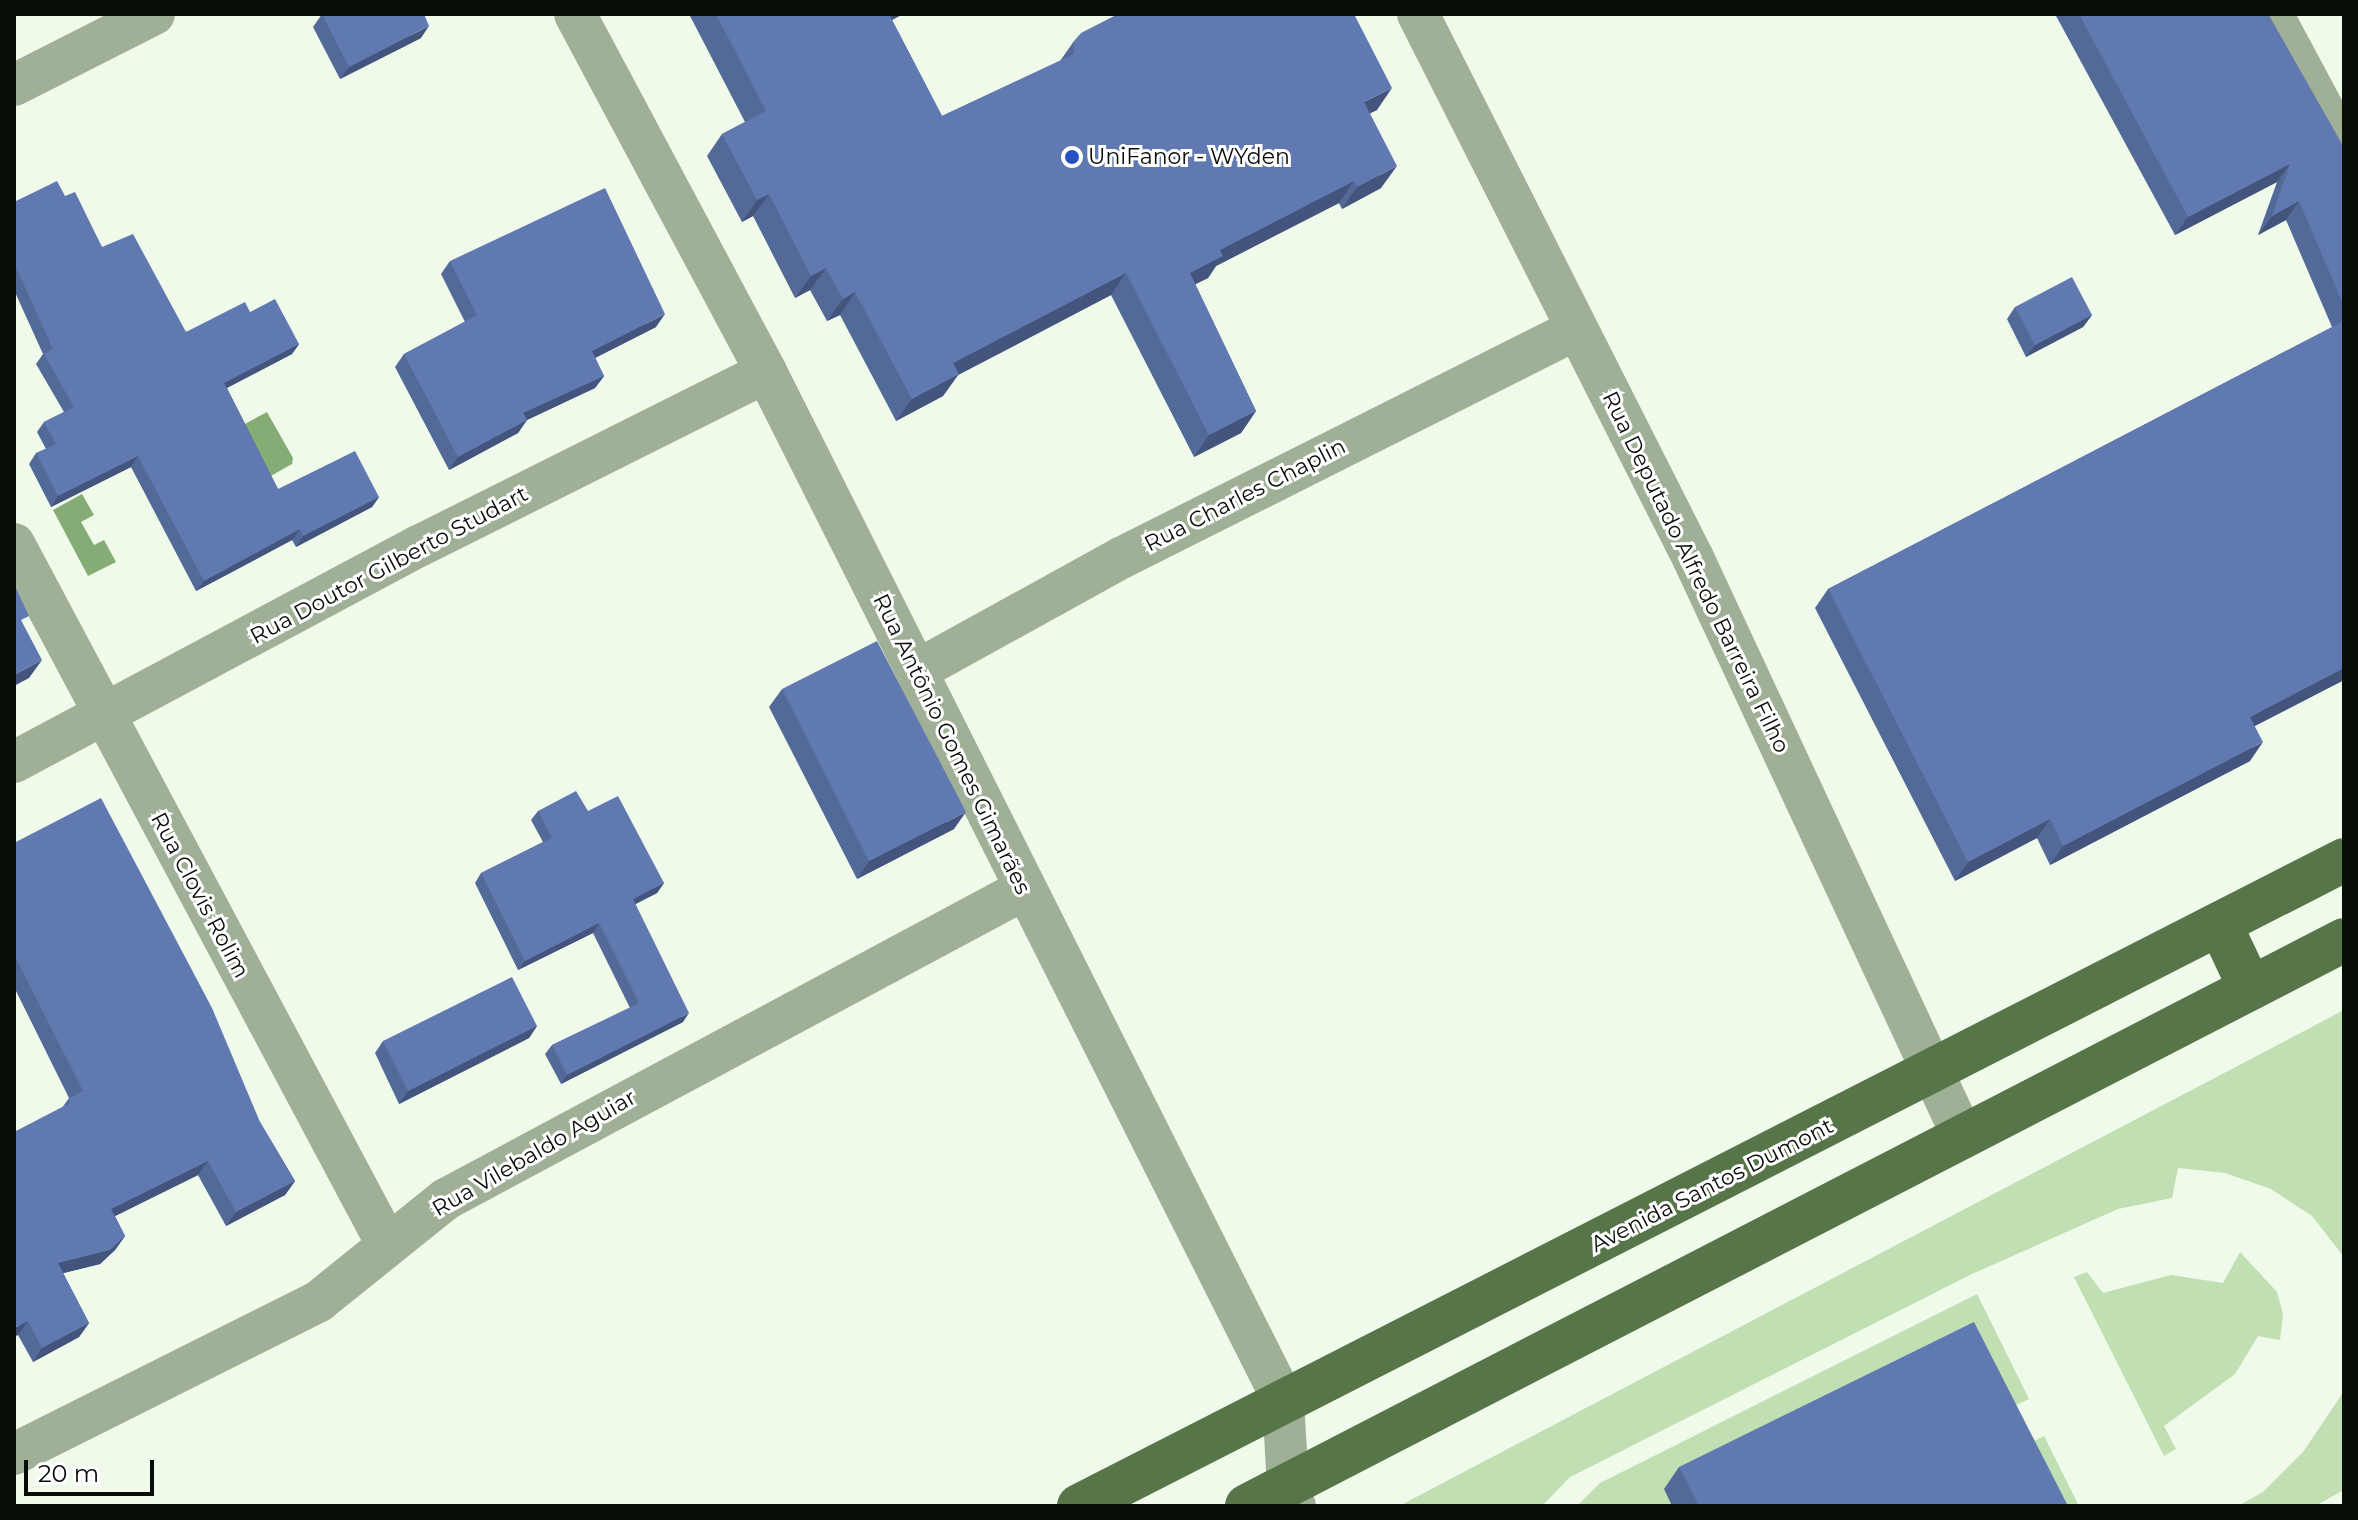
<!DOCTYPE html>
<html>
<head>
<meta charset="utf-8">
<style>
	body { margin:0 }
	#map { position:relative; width:2358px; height:1520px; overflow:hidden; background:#effaea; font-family:Montserrat,sans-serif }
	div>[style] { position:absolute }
	.green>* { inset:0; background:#c0dfb3 }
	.water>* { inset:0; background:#85ac74 }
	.minor>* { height:42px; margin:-21px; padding:0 21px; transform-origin:21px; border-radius:21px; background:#9fb097 }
	.major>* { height:44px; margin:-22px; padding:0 22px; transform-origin:22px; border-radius:22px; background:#567548 }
	.wall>* { inset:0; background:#536998 }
	.shaded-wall>* { inset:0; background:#43557c }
	.building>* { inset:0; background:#607ab1 }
	.dots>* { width:22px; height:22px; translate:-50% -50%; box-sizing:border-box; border:4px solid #fff; border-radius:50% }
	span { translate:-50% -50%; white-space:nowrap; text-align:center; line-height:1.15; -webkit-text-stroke:6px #fff; paint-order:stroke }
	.poi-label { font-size:22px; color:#090d08 }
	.left { translate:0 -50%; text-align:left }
	.street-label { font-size:22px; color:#090d08 }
	.frame { position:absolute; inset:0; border:16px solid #090d08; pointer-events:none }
	.scale { position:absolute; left:24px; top:1460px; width:130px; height:36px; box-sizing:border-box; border:4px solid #090d08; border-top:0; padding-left:10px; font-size:24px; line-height:28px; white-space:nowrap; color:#090d08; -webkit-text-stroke:6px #fff; paint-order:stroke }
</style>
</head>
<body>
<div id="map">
	<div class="green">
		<div style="clip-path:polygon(2344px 1010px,2344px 1257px,2312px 1216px,2271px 1189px,2225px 1173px,2178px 1168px,2172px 1198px,2118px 1209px,1972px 1274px,1570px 1477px,1542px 1506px,1399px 1506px)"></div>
		<div style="clip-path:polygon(2240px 1252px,2277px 1292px,2283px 1314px,2280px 1340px,2258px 1336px,2235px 1374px,2164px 1426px,2176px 1449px,2164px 1456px,2074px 1277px,2087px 1272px,2103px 1293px,2171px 1275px,2223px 1283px)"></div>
		<div style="clip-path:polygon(1977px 1294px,2029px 1399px,1994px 1416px,1664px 1489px,1672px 1506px,1577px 1506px,1600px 1483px)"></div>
		<div style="clip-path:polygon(2344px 1391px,2344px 1490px,2315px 1506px,2238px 1506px,2263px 1492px,2303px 1452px)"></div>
		<div style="clip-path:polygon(2044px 1436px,2079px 1506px,2043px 1506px,2015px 1451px)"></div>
	</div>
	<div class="water">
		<div style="clip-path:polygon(267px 412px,293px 458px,292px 464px,269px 477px,243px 425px)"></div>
		<div style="clip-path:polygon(82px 494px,94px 515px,81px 522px,94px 545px,104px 540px,116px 562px,88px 576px,53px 510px)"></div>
	</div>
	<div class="minor">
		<div style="left:575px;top:14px;width:406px;rotate:61.9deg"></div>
		<div style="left:766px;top:372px;width:1151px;rotate:63.3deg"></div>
		<div style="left:1283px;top:1400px;width:87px;rotate:86.7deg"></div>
		<div style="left:1288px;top:1487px;width:20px;rotate:70deg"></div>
		<div style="left:1418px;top:14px;width:610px;rotate:63.18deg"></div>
		<div style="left:1693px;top:558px;width:639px;rotate:65deg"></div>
		<div style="left:2272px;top:14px;width:152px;rotate:61.8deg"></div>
		<div style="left:14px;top:85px;width:157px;rotate:-26.9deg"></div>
		<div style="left:14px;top:544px;width:793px;rotate:61.95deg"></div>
		<div style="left:918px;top:670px;width:232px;rotate:-28.9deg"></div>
		<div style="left:1121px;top:558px;width:510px;rotate:-26.67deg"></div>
		<div style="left:14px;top:762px;width:459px;rotate:-28.1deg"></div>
		<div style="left:419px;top:546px;width:388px;rotate:-26.6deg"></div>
		<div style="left:14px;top:1454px;width:341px;rotate:-26.6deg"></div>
		<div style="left:319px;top:1301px;width:163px;rotate:-38.8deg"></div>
		<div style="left:446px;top:1199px;width:655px;rotate:-28.17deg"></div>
	</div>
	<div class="major">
		<div style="left:2220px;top:924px;width:71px;rotate:64.9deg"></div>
		<div style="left:1079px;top:1506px;width:1420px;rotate:-27.05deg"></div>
		<div style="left:1247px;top:1506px;width:1234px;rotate:-27.29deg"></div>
	</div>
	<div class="wall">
		<div style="clip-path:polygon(322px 14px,421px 38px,340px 79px,313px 27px)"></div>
		<div style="clip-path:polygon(689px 14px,903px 14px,892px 20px,942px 116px,1060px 61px,1074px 41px,1377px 110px,1370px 113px,1381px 188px,1342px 209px,1339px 203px,1216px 266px,1208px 278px,1195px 284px,1256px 411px,1241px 433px,1194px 457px,1111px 295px,958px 375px,943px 396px,896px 421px,840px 315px,827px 321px,810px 290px,795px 298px,753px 216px,742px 222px,707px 156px,722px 134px,745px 122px)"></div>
		<div style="clip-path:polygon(2055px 14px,2268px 14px,2344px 148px,2344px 680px,2255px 726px,2250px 761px,2050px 865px,2037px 838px,1955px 881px,1815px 608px,1828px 589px,2332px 327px,2286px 220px,2258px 235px,2277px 182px,2175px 235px)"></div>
		<div style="clip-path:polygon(65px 196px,102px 247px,186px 332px,250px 312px,299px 344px,292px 354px,227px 388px,278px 489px,379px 497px,372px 507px,296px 547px,292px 540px,196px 591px,131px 467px,51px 507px,29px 464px,36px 453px,46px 449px,37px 432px,44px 422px,64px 412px,36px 364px,43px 354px,14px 290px,14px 202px)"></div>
		<div style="clip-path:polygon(450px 261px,656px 327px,595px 358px,604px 376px,595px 388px,527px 420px,518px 433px,449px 470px,395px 367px,404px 354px,465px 322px,441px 274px)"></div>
		<div style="clip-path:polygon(2015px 307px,2092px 315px,2083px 327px,2026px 357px,2007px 319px)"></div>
		<div style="clip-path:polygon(782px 689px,954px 829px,857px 879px,769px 707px)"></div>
		<div style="clip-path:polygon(538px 811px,588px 811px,664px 883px,657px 893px,635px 904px,683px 1022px,561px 1084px,545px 1054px,552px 1045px,630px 1008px,593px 933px,518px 970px,475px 883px,481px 873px,543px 842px,531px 820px)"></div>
		<div style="clip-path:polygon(14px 843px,260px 1122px,295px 1181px,285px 1195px,226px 1226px,198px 1175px,115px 1216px,125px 1236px,115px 1250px,100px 1264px,63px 1273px,89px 1323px,79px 1337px,33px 1362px,18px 1335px,62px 1108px,69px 1098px,14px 987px)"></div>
		<div style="clip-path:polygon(537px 1026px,529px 1038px,399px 1104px,375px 1053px,383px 1041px)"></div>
		<div style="clip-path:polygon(1679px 1467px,2068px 1506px,1672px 1506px,1664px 1489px)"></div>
	</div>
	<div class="shaded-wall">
		<div style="clip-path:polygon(882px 14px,903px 14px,871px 31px)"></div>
		<div style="clip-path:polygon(429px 26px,421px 38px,340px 79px,349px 67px)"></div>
		<div style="clip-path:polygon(1392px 88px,1377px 110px,1348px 124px,1364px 102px)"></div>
		<div style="clip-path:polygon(2290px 164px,2277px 182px,2175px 235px,2188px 217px)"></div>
		<div style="clip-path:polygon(1397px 166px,1381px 188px,1342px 209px,1357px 187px)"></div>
		<div style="clip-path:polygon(1354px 181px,1339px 203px,1216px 266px,1208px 278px,1174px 295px,1190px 273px,1220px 250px)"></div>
		<div style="clip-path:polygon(769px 194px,753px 216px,742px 222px,757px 200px)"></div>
		<div style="clip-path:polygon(2299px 201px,2286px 220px,2258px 235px,2272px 216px)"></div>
		<div style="clip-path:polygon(826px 268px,810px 290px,795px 298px,811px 276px)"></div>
		<div style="clip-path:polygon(1126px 273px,1111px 295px,958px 375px,943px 396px,896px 421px,912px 399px,953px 363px)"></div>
		<div style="clip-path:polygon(855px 292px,840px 315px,827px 321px,843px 299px)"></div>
		<div style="clip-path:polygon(665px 314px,656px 327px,583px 364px,592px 351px)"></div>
		<div style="clip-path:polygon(2092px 315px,2083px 327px,2026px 357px,2035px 345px)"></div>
		<div style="clip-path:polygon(299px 344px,292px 354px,217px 393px,224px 383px)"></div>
		<div style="clip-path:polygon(604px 376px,595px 388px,514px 426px,523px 413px)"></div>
		<div style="clip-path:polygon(1256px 411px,1241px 433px,1194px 457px,1209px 435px)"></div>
		<div style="clip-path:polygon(527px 420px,518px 433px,449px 470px,458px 457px)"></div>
		<div style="clip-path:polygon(138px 456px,131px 467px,51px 507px,58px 496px)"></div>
		<div style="clip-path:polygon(379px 497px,372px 507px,296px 547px,303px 536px)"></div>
		<div style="clip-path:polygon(300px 529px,292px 540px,196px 591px,204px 581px)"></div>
		<div style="clip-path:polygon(42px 660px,29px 678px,14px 686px,14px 675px)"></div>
		<div style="clip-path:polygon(2344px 668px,2344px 680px,2237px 735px,2250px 717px)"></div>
		<div style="clip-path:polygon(2263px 742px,2250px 761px,2050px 865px,2063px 846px)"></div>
		<div style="clip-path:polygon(966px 812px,954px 829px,857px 879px,869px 861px)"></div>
		<div style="clip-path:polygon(2050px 819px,2037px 838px,1955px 881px,1968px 862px)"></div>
		<div style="clip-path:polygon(664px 883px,657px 893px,626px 909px,633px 899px)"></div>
		<div style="clip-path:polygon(599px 923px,593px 933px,518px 970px,525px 961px)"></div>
		<div style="clip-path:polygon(689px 1013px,683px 1022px,561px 1084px,567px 1075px)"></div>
		<div style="clip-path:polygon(537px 1026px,529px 1038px,399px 1104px,408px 1091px)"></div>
		<div style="clip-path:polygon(208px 1161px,198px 1175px,101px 1223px,111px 1209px)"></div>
		<div style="clip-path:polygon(295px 1181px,285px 1195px,226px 1226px,236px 1212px)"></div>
		<div style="clip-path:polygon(125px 1236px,115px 1250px,100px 1264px,48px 1277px,58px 1263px)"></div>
		<div style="clip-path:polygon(28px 1321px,18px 1335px,14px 1337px,14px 1328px)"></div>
		<div style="clip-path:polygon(89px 1323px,79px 1337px,33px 1362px,42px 1348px)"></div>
	</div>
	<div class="building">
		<div style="clip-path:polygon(322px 14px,424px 14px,429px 26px,349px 67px)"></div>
		<div style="clip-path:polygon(716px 14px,889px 14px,942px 116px,1074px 54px,1074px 41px,1081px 33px,1118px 14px,1354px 14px,1392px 88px,1364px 102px,1397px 166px,1357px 187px,1354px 181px,1220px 250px,1223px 256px,1190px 273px,1256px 411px,1209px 435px,1126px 273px,953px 363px,959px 374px,912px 399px,855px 292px,843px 299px,826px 268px,811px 276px,769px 194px,757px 200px,722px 134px,766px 111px)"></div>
		<div style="clip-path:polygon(2079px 14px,2268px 14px,2344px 148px,2344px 306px,2299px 201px,2272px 216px,2290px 164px,2188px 217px)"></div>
		<div style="clip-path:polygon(57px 181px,65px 196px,75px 192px,102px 247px,133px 234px,186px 332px,245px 302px,250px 312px,275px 299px,299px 344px,224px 383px,278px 489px,355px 451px,379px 497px,303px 536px,300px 529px,204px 581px,138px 456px,58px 496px,36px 453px,56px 444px,44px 422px,74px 407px,44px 354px,53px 349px,14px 263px,14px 202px)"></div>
		<div style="clip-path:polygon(605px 188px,665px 314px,592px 351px,604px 376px,523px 413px,527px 420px,458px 457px,404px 354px,477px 315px,450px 261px)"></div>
		<div style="clip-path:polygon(2072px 277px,2092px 315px,2035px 345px,2015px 307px)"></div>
		<div style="clip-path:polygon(2344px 321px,2344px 668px,2250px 717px,2263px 742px,2063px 846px,2050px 819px,1968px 862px,1828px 589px)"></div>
		<div style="clip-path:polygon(14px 584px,29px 616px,21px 620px,42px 660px,14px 675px)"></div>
		<div style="clip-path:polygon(877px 641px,966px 812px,869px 861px,782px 689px)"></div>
		<div style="clip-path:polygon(576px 791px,588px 811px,618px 796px,664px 883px,633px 899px,689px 1013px,567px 1075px,552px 1045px,639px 1003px,599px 923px,525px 961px,481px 873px,552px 838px,538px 811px)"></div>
		<div style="clip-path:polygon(101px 798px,212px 1008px,260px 1122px,295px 1181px,236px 1212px,208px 1161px,111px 1209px,125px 1236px,110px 1250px,58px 1263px,89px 1323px,42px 1348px,28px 1321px,14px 1328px,14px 1132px,70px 1103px,68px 1099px,83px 1091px,14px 954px,14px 843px)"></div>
		<div style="clip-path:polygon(512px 977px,537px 1026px,408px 1091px,383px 1041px)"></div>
		<div style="clip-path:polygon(1974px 1322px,2068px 1506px,1699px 1506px,1679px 1467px)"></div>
	</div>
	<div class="dots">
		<div style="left:1072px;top:157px;background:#2650bf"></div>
	</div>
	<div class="poi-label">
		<span class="left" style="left:1088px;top:157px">UniFanor - WYden</span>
	</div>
	<div class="street-label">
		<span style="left:1245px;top:495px;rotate:-27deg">Rua Charles Chaplin</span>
		<span style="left:389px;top:565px;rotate:-28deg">Rua Doutor Gilberto Studart</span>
		<span style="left:1696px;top:572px;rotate:64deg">Rua Deputado Alfredo Barreira Filho</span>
		<span style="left:952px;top:744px;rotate:64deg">Rua Antônio Gomes Gimarães</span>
		<span style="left:200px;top:895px;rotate:62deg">Rua Clovis Rolim</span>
		<span style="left:534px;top:1153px;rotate:-30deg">Rua Vilebaldo Aguiar</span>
		<span style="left:1712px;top:1185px;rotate:-27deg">Avenida Santos Dumont</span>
	</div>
	<div class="frame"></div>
	<div class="scale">20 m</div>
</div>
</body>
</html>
